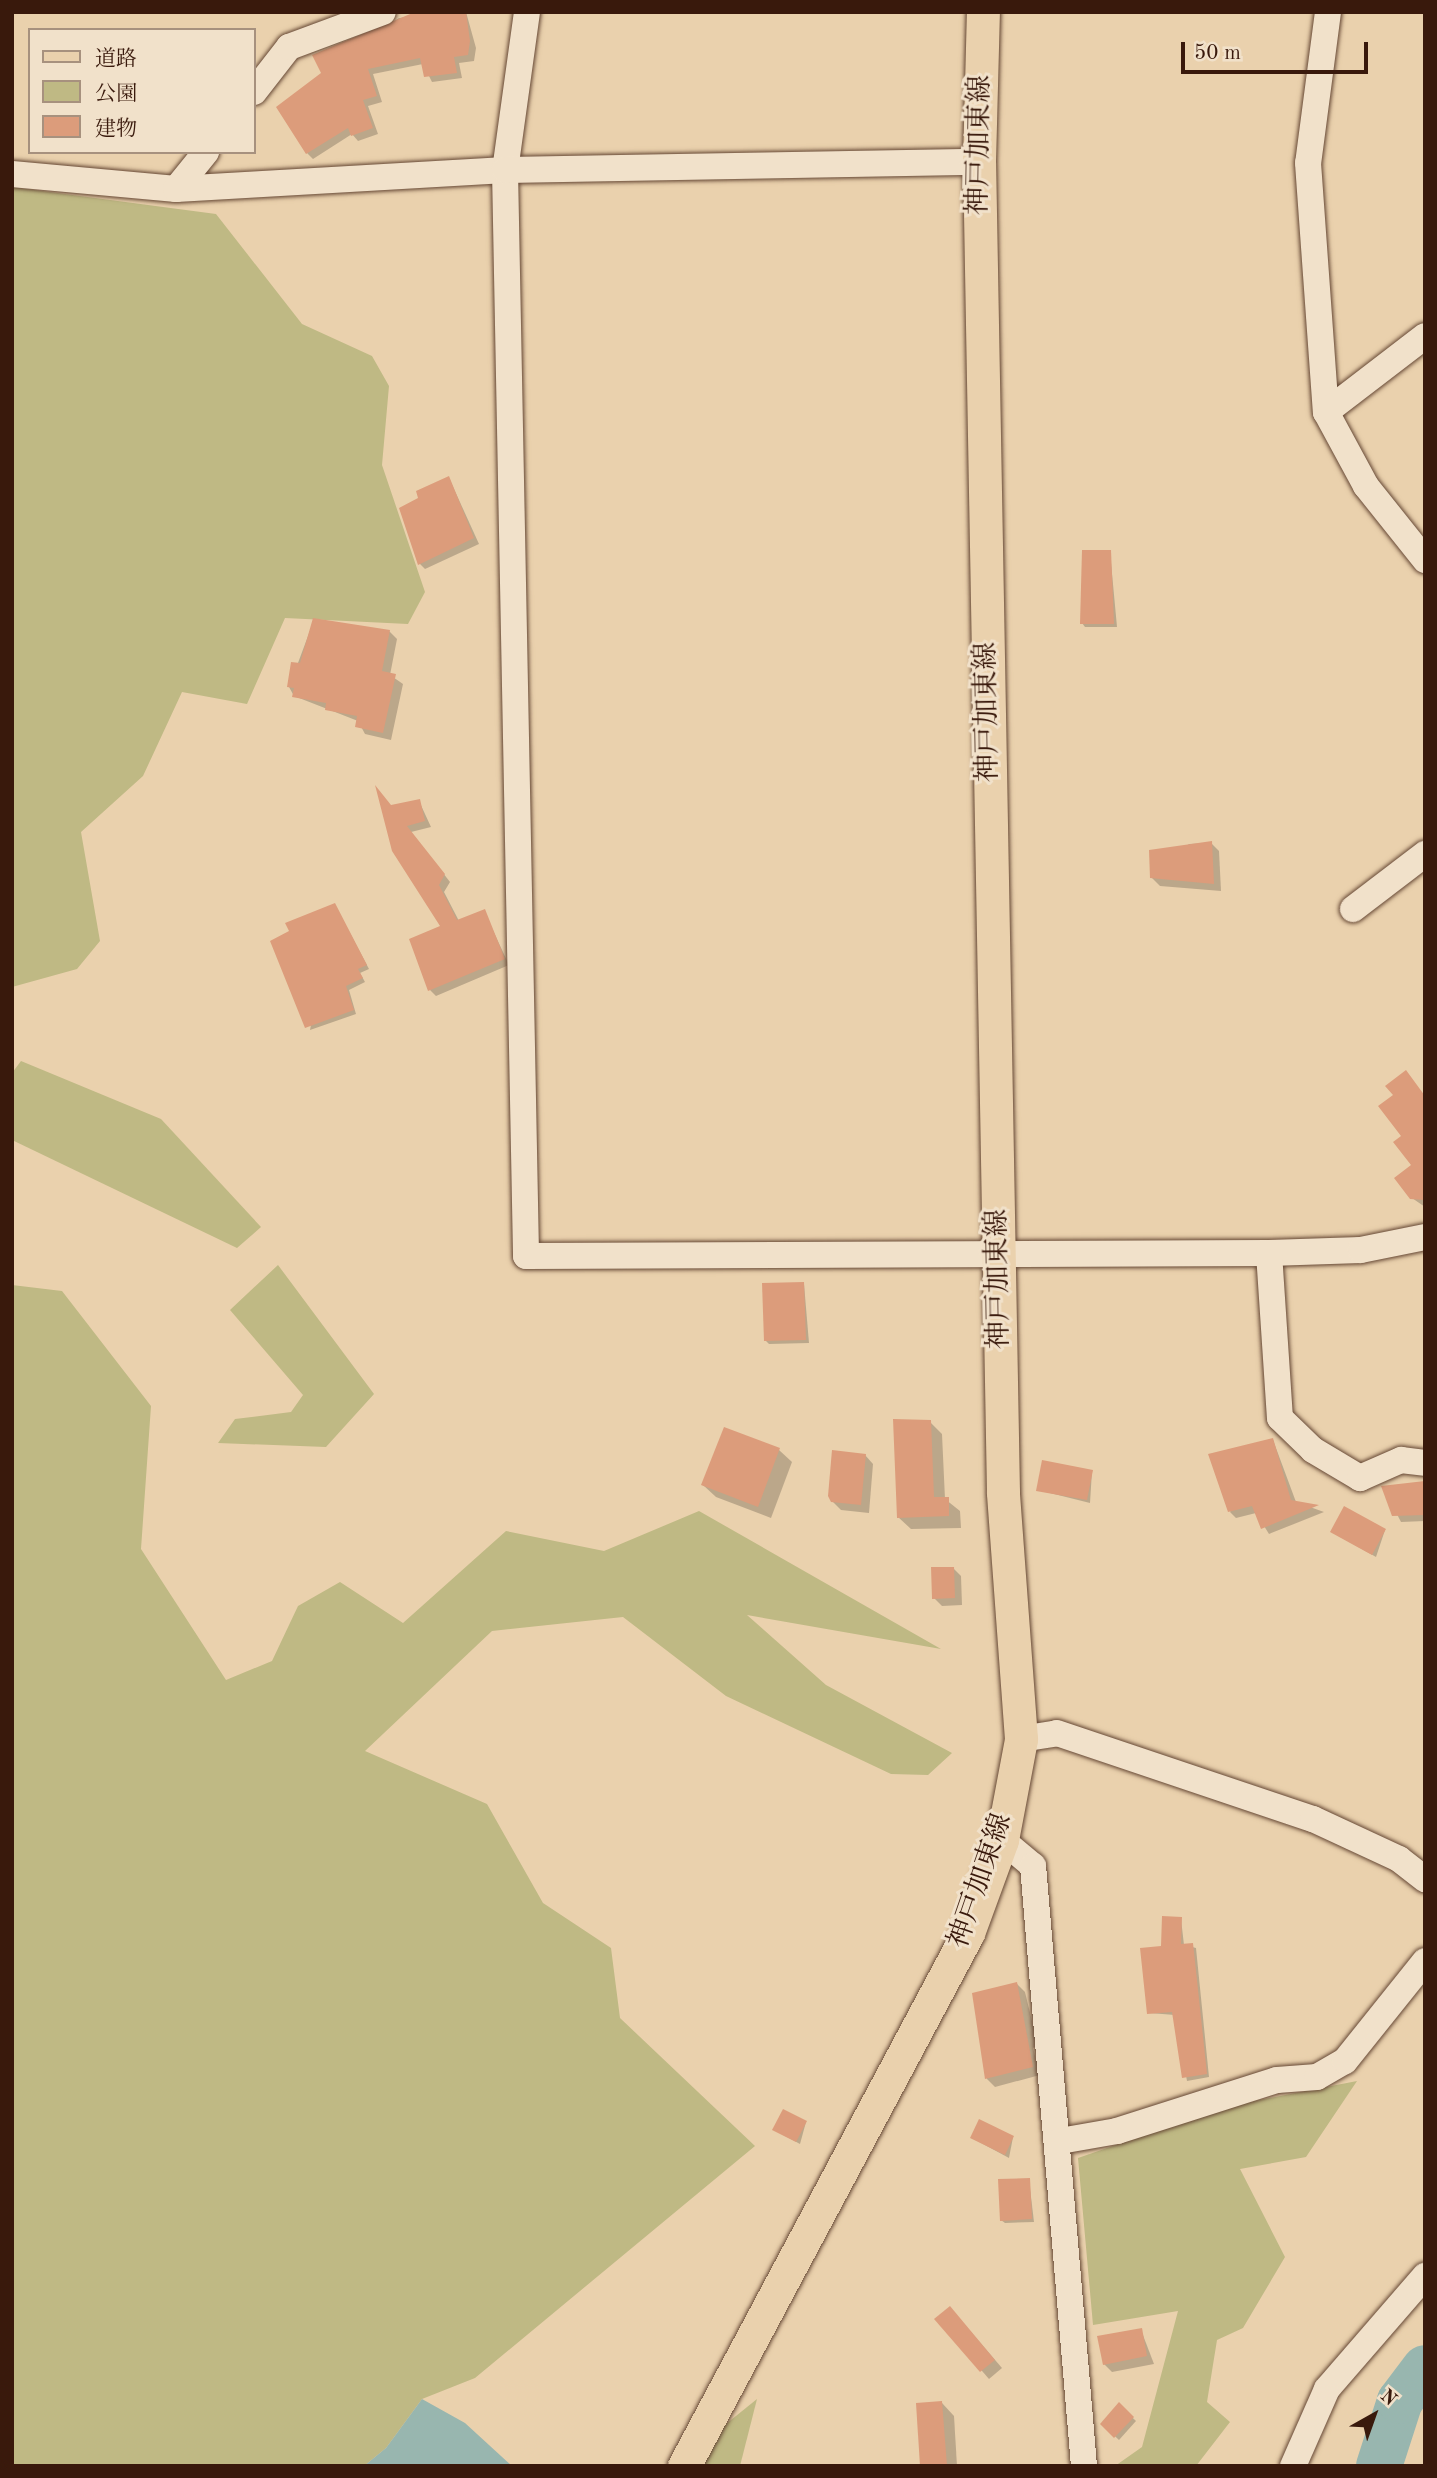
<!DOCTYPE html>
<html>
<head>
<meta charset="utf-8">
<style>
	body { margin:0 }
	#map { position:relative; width:1437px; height:2478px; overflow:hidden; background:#ead1ad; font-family:"Old Standard TT","Noto Serif JP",serif }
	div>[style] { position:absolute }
	.green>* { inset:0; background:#bfb984 }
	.water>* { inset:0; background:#98b6af }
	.shadow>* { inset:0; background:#0003 }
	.river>* { height:46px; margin:-23px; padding:0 23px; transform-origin:23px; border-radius:23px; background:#98b6af }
	.building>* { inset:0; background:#dc9c7b }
	.roads { filter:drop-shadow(0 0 2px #654734) drop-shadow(0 0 2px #654734) }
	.minor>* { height:26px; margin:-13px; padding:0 13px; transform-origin:13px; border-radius:13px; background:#f1e1ca }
	.major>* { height:33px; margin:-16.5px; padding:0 16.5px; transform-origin:16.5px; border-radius:16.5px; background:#ead1ad }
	span { translate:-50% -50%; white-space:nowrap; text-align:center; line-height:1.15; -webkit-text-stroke:6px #f1e1ca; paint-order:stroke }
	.street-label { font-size:28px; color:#39190c }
	.frame { position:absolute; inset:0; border:14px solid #39190c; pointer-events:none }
	.legend { position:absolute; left:28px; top:28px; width:228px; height:126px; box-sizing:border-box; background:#f1e1ca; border:2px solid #a7917e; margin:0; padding:9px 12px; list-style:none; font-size:21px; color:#39190c }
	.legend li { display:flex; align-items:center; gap:14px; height:35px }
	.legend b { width:35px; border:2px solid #a7917e }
	.north { position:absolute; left:1339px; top:2380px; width:70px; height:70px; -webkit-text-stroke:5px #f1e1ca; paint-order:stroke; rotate:40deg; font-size:19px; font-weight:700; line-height:28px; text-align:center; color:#39190c }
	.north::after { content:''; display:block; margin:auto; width:24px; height:32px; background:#39190c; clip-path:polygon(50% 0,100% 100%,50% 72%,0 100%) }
	.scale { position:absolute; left:1181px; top:42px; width:187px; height:32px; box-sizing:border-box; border:4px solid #39190c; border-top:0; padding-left:9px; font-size:21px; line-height:24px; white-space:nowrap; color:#39190c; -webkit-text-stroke:5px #f1e1ca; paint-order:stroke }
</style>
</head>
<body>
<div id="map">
	<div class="green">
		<div style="clip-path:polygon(12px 187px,216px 214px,302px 324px,372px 356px,389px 386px,382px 465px,425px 592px,408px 624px,285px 618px,247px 704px,182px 692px,143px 776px,81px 832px,100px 941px,77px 969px,12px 987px)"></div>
		<div style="clip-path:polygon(21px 1061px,161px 1119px,261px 1227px,237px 1248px,12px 1140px,12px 1073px)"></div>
		<div style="clip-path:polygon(278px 1265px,374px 1394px,326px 1447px,218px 1443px,235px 1419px,291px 1412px,303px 1395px,230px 1310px)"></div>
		<div style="clip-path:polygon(12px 1285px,62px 1291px,151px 1406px,141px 1549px,226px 1680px,272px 1661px,298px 1606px,340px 1582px,403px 1623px,506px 1531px,604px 1551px,699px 1511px,941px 1649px,747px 1615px,826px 1685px,952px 1753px,928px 1775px,891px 1774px,726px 1696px,623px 1617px,492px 1631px,365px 1751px,487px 1804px,543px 1903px,611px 1948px,620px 2018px,755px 2146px,475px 2378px,422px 2399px,386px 2448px,364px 2466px,12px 2466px)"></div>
		<div style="clip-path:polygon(1357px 2081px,1306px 2157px,1240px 2169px,1285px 2257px,1243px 2328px,1217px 2340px,1207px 2402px,1230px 2422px,1196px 2466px,1115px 2466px,1142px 2447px,1178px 2311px,1093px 2325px,1078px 2158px,1229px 2106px)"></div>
		<div style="clip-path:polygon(757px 2399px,740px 2466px,674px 2466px)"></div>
	</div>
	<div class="water">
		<div style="clip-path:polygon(422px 2399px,465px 2423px,512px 2466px,364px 2466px,386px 2448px)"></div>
	</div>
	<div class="shadow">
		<div style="clip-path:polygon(466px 12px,476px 48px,474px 61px,459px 63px,462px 78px,432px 82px,423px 64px,373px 74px,382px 102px,368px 106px,378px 134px,358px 141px,352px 134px,313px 159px,307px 153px,279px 108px,399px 18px)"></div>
		<div style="clip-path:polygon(449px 478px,479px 544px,425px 569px,420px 564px,420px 499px)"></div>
		<div style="clip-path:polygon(1110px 552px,1117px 627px,1085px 627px,1082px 623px)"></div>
		<div style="clip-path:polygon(314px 620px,389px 631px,397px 639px,390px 675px,403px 684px,391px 740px,365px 734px,358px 721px,294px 696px,289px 687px)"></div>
		<div style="clip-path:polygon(419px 801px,431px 827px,411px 832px,450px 882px,444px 892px,459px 921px,484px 911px,509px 965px,436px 996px,430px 990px,442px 927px,391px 807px)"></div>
		<div style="clip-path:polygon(1211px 843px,1219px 851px,1221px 891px,1160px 886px,1152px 878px,1189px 844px)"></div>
		<div style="clip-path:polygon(335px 905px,369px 969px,360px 973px,365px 982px,349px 990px,356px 1014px,310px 1030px)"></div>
		<div style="clip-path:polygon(1425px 1096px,1425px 1207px,1412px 1198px,1413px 1165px,1403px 1137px)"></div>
		<div style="clip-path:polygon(804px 1284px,809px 1343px,769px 1344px,765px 1340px)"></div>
		<div style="clip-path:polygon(930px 1422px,942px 1434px,945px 1499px,960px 1511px,961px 1528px,911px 1529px,898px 1517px)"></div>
		<div style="clip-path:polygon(1273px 1440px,1296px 1502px,1324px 1512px,1269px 1534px,1256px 1513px,1236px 1518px,1230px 1512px)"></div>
		<div style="clip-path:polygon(779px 1450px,792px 1462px,771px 1518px,716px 1497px,703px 1485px)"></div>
		<div style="clip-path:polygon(865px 1455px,873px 1464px,869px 1513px,841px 1510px,833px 1502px)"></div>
		<div style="clip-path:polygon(1092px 1471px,1090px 1503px,1038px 1490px)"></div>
		<div style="clip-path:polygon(1425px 1483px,1425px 1521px,1401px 1522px,1383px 1487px)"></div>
		<div style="clip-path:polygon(1385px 1530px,1376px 1557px,1332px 1532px)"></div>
		<div style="clip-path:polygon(953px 1568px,961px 1576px,962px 1605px,942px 1606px,934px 1598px)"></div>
		<div style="clip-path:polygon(1181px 1919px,1184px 1945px,1196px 1948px,1209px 2077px,1187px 2081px,1175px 2015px,1149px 2013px,1163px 1948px)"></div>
		<div style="clip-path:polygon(1017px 1984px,1025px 1992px,1038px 2046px,1033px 2048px,1040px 2075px,995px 2087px,987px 2079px,974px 1995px)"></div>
		<div style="clip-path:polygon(806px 2122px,800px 2144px,774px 2130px)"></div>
		<div style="clip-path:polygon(1013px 2137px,1009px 2158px,972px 2138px)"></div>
		<div style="clip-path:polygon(1029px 2180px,1034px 2222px,1005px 2223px,1001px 2220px)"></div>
		<div style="clip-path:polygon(958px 2317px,1002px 2368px,989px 2379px,937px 2319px)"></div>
		<div style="clip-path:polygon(1141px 2330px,1154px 2364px,1112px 2372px,1104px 2364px)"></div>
		<div style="clip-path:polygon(942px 2403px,954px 2416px,957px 2466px,922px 2466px)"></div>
		<div style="clip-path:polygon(1119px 2405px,1136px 2421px,1119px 2440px,1102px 2424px)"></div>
	</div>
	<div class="river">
		<div style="left:1379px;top:2466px;width:68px;rotate:-72.1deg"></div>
		<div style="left:1400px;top:2401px;width:41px;rotate:-52.9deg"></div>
	</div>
	<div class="building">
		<div style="clip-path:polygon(415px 12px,466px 12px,470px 41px,468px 55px,454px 57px,457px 73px,424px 77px,420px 58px,368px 69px,377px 96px,363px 100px,373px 128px,351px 136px,348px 128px,306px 154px,276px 107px,321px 73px,312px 55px)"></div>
		<div style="clip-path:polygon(449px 476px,474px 538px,418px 565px,399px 508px,418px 498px,416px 491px)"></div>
		<div style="clip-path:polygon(1082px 550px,1111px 550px,1114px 624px,1080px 624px)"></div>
		<div style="clip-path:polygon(313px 618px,390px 630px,382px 671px,396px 674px,383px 733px,355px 727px,357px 716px,325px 710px,326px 703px,292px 697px,294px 688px,287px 687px,291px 662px,300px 663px)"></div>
		<div style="clip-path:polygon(375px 785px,391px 805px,420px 799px,425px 821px,407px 826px,445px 874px,439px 885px,457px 920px,485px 909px,505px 959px,428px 991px,409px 939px,440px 926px,392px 851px)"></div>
		<div style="clip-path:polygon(1212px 841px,1214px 884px,1150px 878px,1149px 850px)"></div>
		<div style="clip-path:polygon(335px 903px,367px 965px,358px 969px,363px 978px,346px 986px,354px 1010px,305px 1028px,270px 941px,289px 931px,285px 923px)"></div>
		<div style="clip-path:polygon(1406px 1070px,1425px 1096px,1425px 1200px,1410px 1199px,1394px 1178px,1411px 1165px,1393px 1142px,1401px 1136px,1378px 1106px,1393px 1095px,1385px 1086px)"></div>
		<div style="clip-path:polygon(804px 1282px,806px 1340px,764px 1341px,762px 1283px)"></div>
		<div style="clip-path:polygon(893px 1419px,931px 1420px,934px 1497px,949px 1497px,949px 1516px,897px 1518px)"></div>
		<div style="clip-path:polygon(724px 1427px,780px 1448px,758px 1507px,701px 1485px)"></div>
		<div style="clip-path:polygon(1273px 1438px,1291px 1500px,1319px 1505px,1261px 1529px,1252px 1506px,1228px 1512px,1208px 1454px)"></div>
		<div style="clip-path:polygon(832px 1450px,866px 1454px,861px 1505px,831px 1502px,828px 1496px)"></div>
		<div style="clip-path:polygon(1042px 1460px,1093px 1470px,1087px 1500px,1036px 1491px)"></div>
		<div style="clip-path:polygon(1425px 1481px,1425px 1515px,1392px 1516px,1381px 1486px)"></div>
		<div style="clip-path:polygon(1344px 1506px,1386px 1529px,1372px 1555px,1330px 1532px)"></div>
		<div style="clip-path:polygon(931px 1567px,954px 1567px,955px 1598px,932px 1599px)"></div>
		<div style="clip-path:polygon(1162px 1916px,1182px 1917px,1181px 1944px,1193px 1943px,1207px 2074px,1182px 2078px,1172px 2012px,1147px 2014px,1140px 1948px,1161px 1946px)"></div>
		<div style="clip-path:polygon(1017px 1982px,1033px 2067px,985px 2079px,972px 1993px)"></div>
		<div style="clip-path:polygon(783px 2109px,807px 2121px,796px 2142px,772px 2130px)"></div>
		<div style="clip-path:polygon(979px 2119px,1014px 2136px,1005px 2155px,970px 2138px)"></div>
		<div style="clip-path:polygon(1030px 2178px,1032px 2219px,1000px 2221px,998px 2179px)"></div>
		<div style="clip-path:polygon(950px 2306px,995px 2360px,980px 2372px,934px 2319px)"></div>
		<div style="clip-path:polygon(1142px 2328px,1147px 2356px,1103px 2365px,1097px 2336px)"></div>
		<div style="clip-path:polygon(942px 2401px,947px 2466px,920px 2466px,916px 2403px)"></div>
		<div style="clip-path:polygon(1119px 2402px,1134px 2417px,1114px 2438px,1100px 2424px)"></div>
	</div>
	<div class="roads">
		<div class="minor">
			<div style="left:527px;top:12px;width:160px;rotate:97.9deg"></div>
			<div style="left:505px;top:170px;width:1086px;rotate:88.89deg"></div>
			<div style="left:526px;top:1256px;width:743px;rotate:-0.23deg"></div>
			<div style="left:1269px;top:1253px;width:92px;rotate:-1.9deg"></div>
			<div style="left:1361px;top:1250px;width:65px;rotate:-11.5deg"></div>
			<div style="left:1328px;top:12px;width:152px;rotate:97.5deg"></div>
			<div style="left:1308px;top:163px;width:250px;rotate:85.9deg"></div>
			<div style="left:1326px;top:412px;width:84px;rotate:61.6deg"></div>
			<div style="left:1366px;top:486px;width:95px;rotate:51.4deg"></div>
			<div style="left:254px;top:92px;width:57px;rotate:-52.1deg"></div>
			<div style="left:289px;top:47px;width:100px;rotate:-20.4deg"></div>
			<div style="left:12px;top:174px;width:165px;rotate:5.2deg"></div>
			<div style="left:176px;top:189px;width:330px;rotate:-3.3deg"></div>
			<div style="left:505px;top:170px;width:474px;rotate:-1deg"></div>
			<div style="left:176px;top:189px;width:48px;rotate:-51deg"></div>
			<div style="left:1326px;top:412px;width:125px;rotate:-37.5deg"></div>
			<div style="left:1353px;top:909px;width:91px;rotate:-37.4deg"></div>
			<div style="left:1269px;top:1253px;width:165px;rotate:86.2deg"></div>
			<div style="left:1280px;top:1418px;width:46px;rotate:44.1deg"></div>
			<div style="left:1313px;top:1450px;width:55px;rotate:30.8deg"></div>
			<div style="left:1360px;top:1478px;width:45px;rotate:-23.7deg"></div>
			<div style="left:1401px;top:1460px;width:24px;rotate:7deg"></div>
			<div style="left:1021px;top:1739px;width:36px;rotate:-9deg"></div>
			<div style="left:1057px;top:1733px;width:270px;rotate:18.6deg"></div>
			<div style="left:1313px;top:1819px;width:95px;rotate:24.9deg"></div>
			<div style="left:1399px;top:1859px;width:33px;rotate:38deg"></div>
			<div style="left:1002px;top:1840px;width:40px;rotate:40deg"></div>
			<div style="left:1033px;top:1866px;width:602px;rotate:85.14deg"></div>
			<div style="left:1060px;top:2141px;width:58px;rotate:-10deg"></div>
			<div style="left:1117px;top:2131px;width:168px;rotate:-17.7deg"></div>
			<div style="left:1277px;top:2080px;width:40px;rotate:-4.3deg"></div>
			<div style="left:1317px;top:2077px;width:32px;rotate:-30deg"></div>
			<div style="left:1345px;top:2061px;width:128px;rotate:-51.3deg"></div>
			<div style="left:1293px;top:2466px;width:84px;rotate:-66.2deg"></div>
			<div style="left:1327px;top:2389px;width:150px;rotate:-49.1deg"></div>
		</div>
		<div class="major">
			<div style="left:684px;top:2466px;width:604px;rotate:-61.95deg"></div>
			<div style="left:968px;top:1933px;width:99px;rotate:-69.9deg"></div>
			<div style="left:1002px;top:1840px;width:103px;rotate:-79.3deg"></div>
			<div style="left:1021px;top:1739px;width:248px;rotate:-94.2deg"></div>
			<div style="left:1003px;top:1492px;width:1330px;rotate:-91.03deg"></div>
			<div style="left:979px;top:162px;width:150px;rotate:-88.5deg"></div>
		</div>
	</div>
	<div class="street-label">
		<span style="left:980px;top:145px;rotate:-89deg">神戸加東線</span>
		<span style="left:988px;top:712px;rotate:-91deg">神戸加東線</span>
		<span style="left:999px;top:1279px;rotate:-91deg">神戸加東線</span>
		<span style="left:981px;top:1881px;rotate:-71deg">神戸加東線</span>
	</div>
	<div class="frame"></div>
	<ul class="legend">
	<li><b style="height:9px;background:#ead1ad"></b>道路</li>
	<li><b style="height:19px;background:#bfb984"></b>公園</li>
	<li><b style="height:19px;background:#dc9c7b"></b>建物</li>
	</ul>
	<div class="north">N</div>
	<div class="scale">50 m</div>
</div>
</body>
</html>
